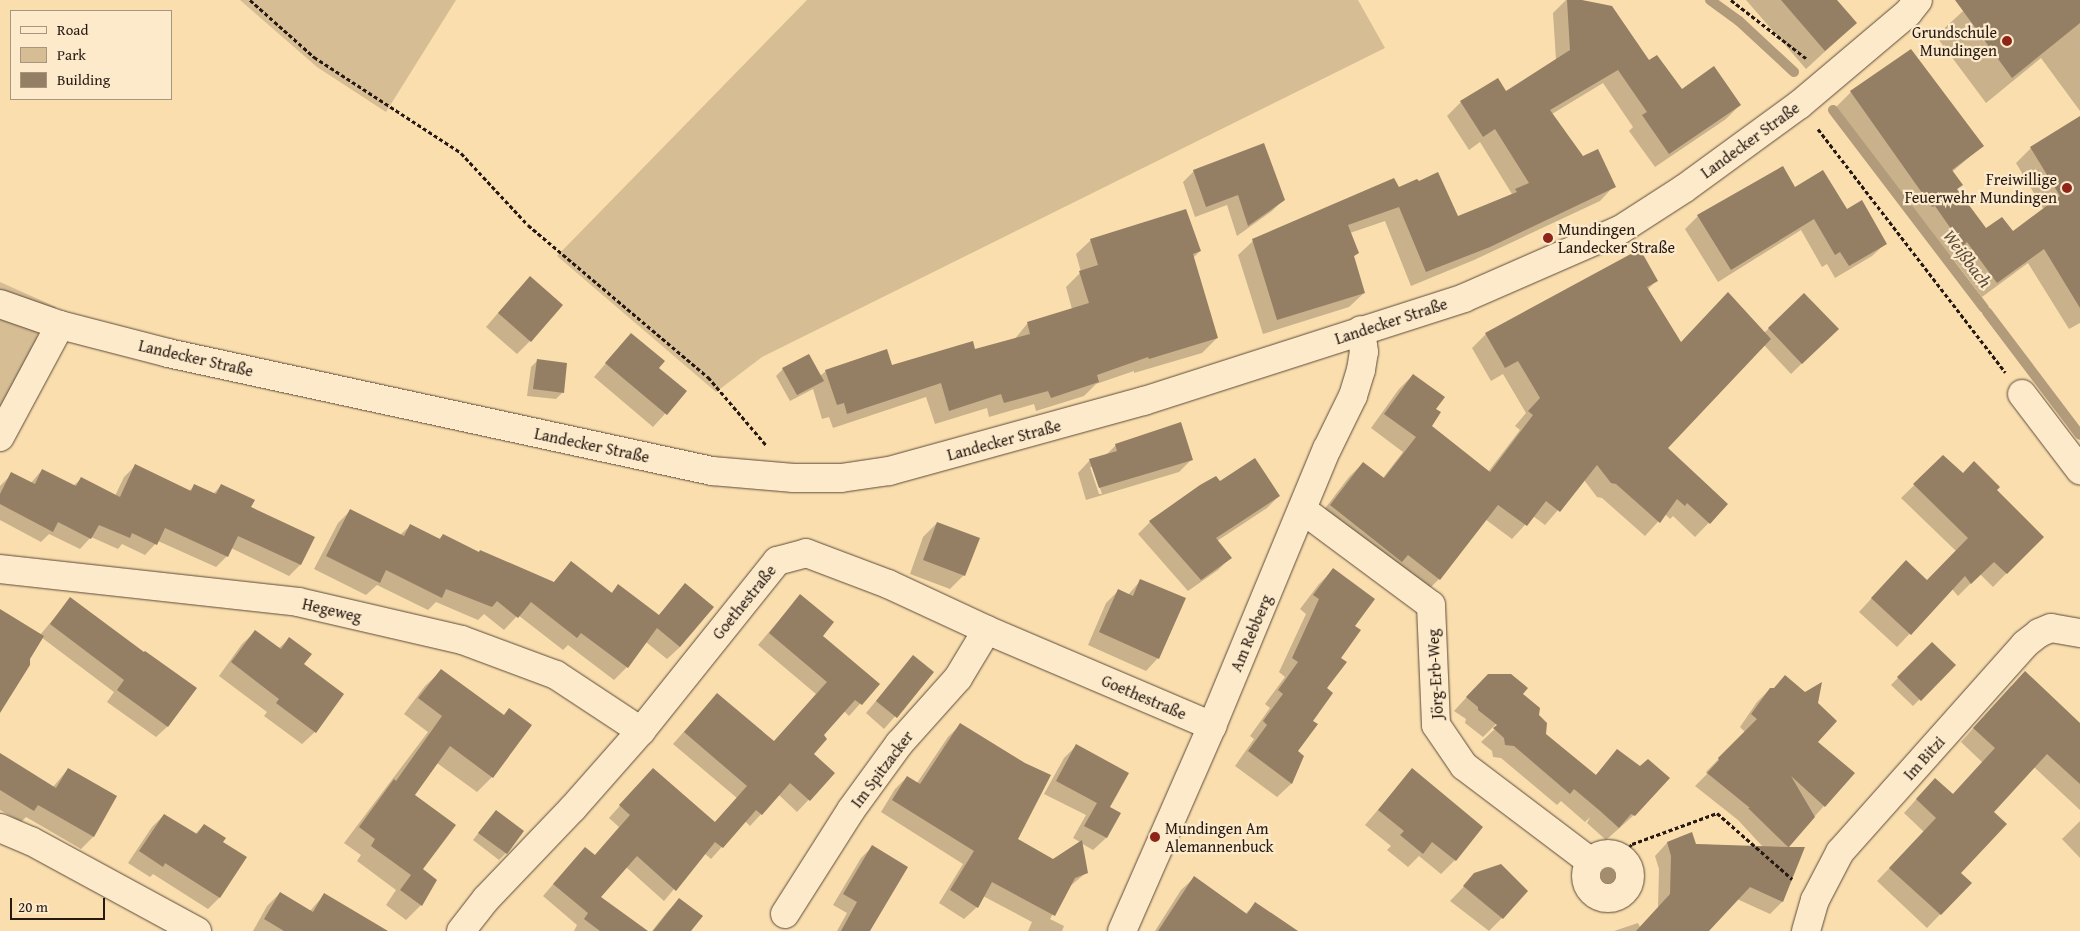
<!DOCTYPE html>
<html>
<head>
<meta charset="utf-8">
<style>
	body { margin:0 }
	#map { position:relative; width:2080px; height:931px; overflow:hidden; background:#fadeae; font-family:"Gentium Book Plus",serif }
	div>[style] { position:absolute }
	.green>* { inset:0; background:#d6bd94 }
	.shadow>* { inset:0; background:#0003 }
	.stream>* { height:10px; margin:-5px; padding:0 5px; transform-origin:5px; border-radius:5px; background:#b29b7a }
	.building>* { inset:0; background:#947f64 }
	.path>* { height:3px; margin-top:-1.5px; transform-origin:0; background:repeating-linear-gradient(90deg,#261914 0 4px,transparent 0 6.5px) }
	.roads { filter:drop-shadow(0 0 1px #5b4a3a) drop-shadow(0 0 1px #5b4a3a) }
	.minor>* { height:28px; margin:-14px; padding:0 14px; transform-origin:14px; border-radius:14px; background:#fceaca }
	.minor>.ring { margin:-14px; padding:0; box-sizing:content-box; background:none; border:28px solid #fceaca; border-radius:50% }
	.trees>* { width:16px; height:16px; margin:-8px; border-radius:50%; background:#a38d6e }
	.dots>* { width:14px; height:14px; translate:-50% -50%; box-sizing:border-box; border:2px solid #fceaca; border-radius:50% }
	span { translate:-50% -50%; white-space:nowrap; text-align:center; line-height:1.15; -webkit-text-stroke:4.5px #fceaca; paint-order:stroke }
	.poi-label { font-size:16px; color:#261914 }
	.right { translate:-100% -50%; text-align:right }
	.left { translate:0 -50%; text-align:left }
	.street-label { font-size:16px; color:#261914 }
	.water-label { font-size:18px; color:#5e4d3d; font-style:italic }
	.legend { position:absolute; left:10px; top:10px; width:162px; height:90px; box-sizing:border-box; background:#fceaca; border:1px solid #a69681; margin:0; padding:6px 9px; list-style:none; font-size:15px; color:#261914 }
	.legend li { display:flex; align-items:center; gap:10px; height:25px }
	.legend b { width:25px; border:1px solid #a69681 }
	.scale { position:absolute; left:10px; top:898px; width:95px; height:22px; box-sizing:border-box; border:2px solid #261914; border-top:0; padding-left:6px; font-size:15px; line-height:18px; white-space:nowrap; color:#261914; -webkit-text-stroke:4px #fceaca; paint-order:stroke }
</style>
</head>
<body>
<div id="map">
	<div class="green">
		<div style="clip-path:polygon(240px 0,456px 0,386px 112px,317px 67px)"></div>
		<div style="clip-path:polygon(807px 0,1358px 0,1385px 48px,762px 357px,716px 392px,557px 256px)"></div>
		<div style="clip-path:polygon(0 282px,56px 307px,38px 333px,31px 362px,0 416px)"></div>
	</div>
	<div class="shadow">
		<div style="clip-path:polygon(1566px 0,1576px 0,1682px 91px,1740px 105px,1726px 119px,1655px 167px,1629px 131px,1633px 127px,1603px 83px,1552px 114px,1583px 158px,1614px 186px,1600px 201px,1474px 260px,1411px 286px,1385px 221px,1350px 233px,1357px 253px,1353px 257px,1364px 293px,1349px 307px,1263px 334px,1238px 255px,1253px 241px,1398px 188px,1457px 218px,1512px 194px,1480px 142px,1469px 150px,1447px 116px,1461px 102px,1506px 93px,1556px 60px,1553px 13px)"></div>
		<div style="clip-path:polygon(1746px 0,1836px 0,1856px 23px,1806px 69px)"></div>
		<div style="clip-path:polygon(1975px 0,2080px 0,2080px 111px,2041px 58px,1986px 103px,1936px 36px)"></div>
		<div style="clip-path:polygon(1851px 92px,1982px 146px,1952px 172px,1961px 185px,1956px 190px,1986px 230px,2012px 233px,2044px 210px,2016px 163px,2031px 148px,2080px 118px,2080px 323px,2069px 329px,2028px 263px,1982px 297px,1951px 256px,1947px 260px,1919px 220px,1917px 222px,1836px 107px)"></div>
		<div style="clip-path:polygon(1194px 171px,1284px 199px,1272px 211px,1237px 236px,1227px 205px,1195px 217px,1183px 182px)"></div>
		<div style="clip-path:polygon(1794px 189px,1846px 211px,1885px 244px,1872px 256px,1835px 278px,1827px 264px,1822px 267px,1801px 230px,1718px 282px,1685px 229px,1698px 216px)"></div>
		<div style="clip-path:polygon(1091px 240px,1200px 251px,1193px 258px,1217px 338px,1202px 353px,1134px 373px,1134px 371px,1096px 384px,1084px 396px,1036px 411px,1034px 404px,989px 417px,987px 408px,935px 424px,926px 397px,833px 428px,829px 417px,822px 419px,813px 389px,790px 401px,776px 376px,783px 369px,820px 376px,826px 371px,891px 367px,975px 350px,1014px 340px,1027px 324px,1072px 309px,1066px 287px,1081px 272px,1076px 254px)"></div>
		<div style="clip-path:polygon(1639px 251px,1656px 281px,1647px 290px,1681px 343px,1764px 333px,1804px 295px,1837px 329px,1791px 374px,1764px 345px,1666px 448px,1727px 504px,1695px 537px,1673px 516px,1670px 519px,1665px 514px,1645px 536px,1602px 498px,1597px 497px,1584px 480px,1545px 525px,1533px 516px,1512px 539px,1485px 519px,1439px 579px,1425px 593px,1317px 519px,1349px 477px,1363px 463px,1383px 478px,1403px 452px,1371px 428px,1399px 389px,1413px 375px,1435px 409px,1430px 426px,1488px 472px,1520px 430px,1515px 426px,1526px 413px,1503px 374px,1491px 381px,1472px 348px,1486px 334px)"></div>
		<div style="clip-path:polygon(517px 291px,530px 341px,517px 354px,486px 327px)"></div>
		<div style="clip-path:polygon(631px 334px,658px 369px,685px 392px,653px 427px,594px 377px)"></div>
		<div style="clip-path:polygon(538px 360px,562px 393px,556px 399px,527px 396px,531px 367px)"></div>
		<div style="clip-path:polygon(evenodd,1116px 445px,1191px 460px,1179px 472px,1086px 500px,1078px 473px,1090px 460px,1105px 456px,1116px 445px,1090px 467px,1093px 467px,1102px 494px,1099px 494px,1090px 467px)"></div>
		<div style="clip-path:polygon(1943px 457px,1962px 475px,1995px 490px,2042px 537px,1993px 587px,1980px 574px,1958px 596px,1952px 589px,1897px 647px,1859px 612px,1893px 575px,1927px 581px,1956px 551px,1901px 498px)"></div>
		<div style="clip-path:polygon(135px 466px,189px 491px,194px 486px,213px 494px,221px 486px,250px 507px,313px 538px,300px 565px,289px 576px,231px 548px,227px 556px,216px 567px,158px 541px,145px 555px,122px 544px,118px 549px,91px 537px,80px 549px,49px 534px,41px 542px,0 520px,0 486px,12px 474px,30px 484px,42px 470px,73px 486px,81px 479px,115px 496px,124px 477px)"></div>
		<div style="clip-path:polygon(1219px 482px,1279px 496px,1267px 508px,1217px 541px,1230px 558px,1218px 570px,1188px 591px,1138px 534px,1150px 522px)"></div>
		<div style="clip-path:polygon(351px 510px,400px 535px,410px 526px,438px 540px,443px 535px,479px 553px,553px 583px,571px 563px,610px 594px,618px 586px,658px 616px,685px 585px,680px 647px,667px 659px,646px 642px,627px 667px,614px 680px,568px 645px,563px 650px,518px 615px,504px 630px,484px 614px,478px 620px,436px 602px,428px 610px,377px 585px,366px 595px,314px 569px,338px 523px)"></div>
		<div style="clip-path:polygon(937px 523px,964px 575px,950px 589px,910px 574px,923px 537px)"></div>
		<div style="clip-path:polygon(1333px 570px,1353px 626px,1296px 752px,1302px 756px,1291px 784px,1277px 797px,1235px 766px,1254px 739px,1250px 736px,1270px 708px,1265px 704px,1285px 677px,1279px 672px,1306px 614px,1300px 609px,1319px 584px)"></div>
		<div style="clip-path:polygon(1141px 580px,1158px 658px,1146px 671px,1088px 645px,1106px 603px,1118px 591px,1128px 595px)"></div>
		<div style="clip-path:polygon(800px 596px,822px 636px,878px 684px,849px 716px,844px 711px,822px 735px,812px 754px,833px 774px,797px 812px,779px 795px,750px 826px,745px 821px,711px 859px,704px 853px,664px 901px,626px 867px,599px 897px,646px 931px,574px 931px,577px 925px,543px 896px,574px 860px,594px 856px,619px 827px,609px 818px,642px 781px,714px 823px,737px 798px,673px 744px,717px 694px,774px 742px,816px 694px,758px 645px)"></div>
		<div style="clip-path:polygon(70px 599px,168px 726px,156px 737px,107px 702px,114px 692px,41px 637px,0 703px,0 610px,40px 635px)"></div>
		<div style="clip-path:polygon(255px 632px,278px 649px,289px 639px,302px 665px,315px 732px,302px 744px,264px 716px,267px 712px,219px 676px,242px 644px)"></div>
		<div style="clip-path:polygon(1932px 643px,1954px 665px,1913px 706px,1891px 685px)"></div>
		<div style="clip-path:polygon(913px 656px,933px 673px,884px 729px,866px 713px)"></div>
		<div style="clip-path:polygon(441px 671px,492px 777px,477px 792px,437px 763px,413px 795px,421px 869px,421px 905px,406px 920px,386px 905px,396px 890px,357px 861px,361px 855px,344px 843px,428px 732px,404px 714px,425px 686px)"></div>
		<div style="clip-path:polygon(2011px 686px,2080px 724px,2080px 810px,2034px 767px,1992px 812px,1960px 873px,1970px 883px,1927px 928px,1877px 881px,1924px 832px,1904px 813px,1922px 793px,1952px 795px,1982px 762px,1961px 742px)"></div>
		<div style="clip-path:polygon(1475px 688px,1521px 694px,1538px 716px,1545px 734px,1595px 776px,1617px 751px,1634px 815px,1606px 840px,1587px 823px,1590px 817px,1585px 822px,1561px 801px,1557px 805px,1501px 758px,1493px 757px,1492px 751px,1481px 742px,1499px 725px,1497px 723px,1483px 737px,1465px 723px,1466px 719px,1454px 711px)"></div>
		<div style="clip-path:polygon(1770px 689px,1816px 704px,1816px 743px,1824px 806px,1786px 848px,1782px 902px,1770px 914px,1737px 899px,1708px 931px,1614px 931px,1638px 923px,1640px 927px,1658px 908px,1659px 869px,1655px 856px,1667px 843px,1763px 847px,1738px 820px,1695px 786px,1707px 774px,1706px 772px,1745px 732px,1740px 727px,1757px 702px)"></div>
		<div style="clip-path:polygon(960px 725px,1017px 839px,1053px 860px,1080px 842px,1073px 838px,1086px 815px,1044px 794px,1064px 758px,1076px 746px,1109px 808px,1119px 813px,1106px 838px,1093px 850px,1081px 843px,1087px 872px,1069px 887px,1050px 919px,1064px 926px,1062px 931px,1028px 931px,1032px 922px,983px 896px,977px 907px,964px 919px,939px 903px,963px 864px,881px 812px,895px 789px,907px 777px,917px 783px,948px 737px)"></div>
		<div style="clip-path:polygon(0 755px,53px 787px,68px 769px,115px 797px,93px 837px,81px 849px,26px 817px,21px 822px,0 810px)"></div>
		<div style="clip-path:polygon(1412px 770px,1455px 860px,1441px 874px,1419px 856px,1408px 867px,1387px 850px,1391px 846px,1365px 825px)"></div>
		<div style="clip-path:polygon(164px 815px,195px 834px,204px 825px,222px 842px,219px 898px,208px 909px,153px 874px,150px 877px,128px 863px,152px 827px)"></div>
		<div style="clip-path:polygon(490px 818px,506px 853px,499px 860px,473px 840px)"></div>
		<div style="clip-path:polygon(2080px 821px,2080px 858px,2062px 839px)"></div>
		<div style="clip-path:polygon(872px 847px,868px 931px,837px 931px,847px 913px,833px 905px,861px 858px)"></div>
		<div style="clip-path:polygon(1475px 875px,1502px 918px,1489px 931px,1450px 901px)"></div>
		<div style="clip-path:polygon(1194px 878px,1245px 914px,1255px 904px,1285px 931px,1155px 931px,1181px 890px)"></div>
		<div style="clip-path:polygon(280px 893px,310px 911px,324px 895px,375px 931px,253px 931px,267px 906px)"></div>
		<div style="clip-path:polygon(679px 900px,689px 931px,652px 931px,668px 911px)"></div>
	</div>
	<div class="stream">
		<div style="left:1710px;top:0;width:36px;rotate:36deg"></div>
		<div style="left:1739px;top:21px;width:75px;rotate:42.8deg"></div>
		<div style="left:1833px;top:110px;width:249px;rotate:52.7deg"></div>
		<div style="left:1987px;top:312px;width:154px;rotate:52.9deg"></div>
	</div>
	<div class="building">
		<div style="clip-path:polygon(1567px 0,1582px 0,1612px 6px,1649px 60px,1657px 55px,1682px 89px,1714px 66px,1741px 105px,1669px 154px,1642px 115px,1647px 112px,1618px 70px,1550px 110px,1583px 156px,1598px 149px,1616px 187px,1490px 247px,1426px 272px,1399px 207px,1348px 225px,1359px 253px,1354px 256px,1365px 293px,1277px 320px,1252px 239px,1394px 178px,1399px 187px,1417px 179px,1419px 181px,1438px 172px,1458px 216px,1517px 192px,1515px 189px,1529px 183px,1495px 129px,1483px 137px,1460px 101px,1498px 78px,1506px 91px,1570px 50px)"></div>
		<div style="clip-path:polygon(1781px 0,1837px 0,1857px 23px,1825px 51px)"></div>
		<div style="clip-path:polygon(1955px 0,2080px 0,2080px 23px,2012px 78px)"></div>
		<div style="clip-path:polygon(1911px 49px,1984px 146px,1952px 170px,1963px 185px,1957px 189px,1986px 228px,2002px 217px,2013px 231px,2060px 196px,2030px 147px,2080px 116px,2080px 308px,2044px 249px,1997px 283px,1967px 242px,1963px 246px,1935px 206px,1932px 207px,1850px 91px)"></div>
		<div style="clip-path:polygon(1264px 143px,1285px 200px,1248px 226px,1238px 195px,1206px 207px,1193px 170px)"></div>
		<div style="clip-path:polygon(1783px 166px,1795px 187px,1823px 170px,1847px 209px,1862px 200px,1887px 244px,1849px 266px,1840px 252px,1835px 255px,1814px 219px,1731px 270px,1697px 215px)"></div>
		<div style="clip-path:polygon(1186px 209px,1201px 251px,1193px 254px,1218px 338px,1149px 359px,1148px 357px,1097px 375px,1099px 382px,1051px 398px,1048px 391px,1004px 403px,1001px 394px,949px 411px,941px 383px,847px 414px,844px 403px,837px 405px,825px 370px,887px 349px,892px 365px,973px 341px,975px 349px,1030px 334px,1027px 322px,1089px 303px,1079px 271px,1098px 265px,1090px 239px)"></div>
		<div style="clip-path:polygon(1640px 249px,1658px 281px,1647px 287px,1681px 342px,1728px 292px,1771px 339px,1668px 448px,1728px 504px,1710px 524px,1687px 503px,1685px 506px,1677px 499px,1660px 523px,1616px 484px,1611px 483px,1597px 465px,1560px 512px,1546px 501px,1527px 526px,1498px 505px,1440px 580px,1408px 555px,1402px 562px,1330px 505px,1363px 462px,1384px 478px,1416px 437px,1384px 414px,1413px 374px,1445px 397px,1436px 409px,1441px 412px,1432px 426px,1490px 472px,1533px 415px,1528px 411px,1540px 398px,1518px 361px,1505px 368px,1485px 333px)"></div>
		<div style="clip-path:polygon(530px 276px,563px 305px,531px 342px,498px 313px)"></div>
		<div style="clip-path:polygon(1804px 293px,1839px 329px,1802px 364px,1768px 328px)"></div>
		<div style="clip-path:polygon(631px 333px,665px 361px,659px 368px,687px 391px,667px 415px,605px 363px)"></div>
		<div style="clip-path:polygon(809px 354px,824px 381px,797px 395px,782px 368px)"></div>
		<div style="clip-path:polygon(537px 359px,567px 363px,564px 393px,533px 389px)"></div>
		<div style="clip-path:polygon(1181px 422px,1193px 460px,1099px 488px,1089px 459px,1117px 451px,1115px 444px)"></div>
		<div style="clip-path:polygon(1943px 455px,1963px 473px,1974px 461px,2000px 487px,1997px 490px,2044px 537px,2007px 574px,1994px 562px,1971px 584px,1965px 576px,1911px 635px,1871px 598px,1906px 560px,1927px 580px,1968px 538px,1913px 484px)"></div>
		<div style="clip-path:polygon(1255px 458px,1280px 496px,1216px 538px,1232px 558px,1201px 580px,1149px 521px,1200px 485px,1216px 476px,1220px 481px)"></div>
		<div style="clip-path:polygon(135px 464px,191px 491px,194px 484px,216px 494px,221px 484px,255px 500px,251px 507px,315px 537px,301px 565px,238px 536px,228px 557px,165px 528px,157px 545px,132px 533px,130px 538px,99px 525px,91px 539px,58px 522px,53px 532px,0 504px,0 494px,11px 472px,35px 484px,42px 469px,76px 486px,81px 477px,120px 497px)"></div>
		<div style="clip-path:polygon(350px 509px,404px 536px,410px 524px,440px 539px,443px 534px,479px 552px,480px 550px,554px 582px,571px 561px,612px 593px,618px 584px,659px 615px,685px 583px,714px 607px,680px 647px,657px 628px,628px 668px,581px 633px,577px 638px,531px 602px,518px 618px,497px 601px,492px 607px,446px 589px,442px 598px,386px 570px,380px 583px,326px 556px)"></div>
		<div style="clip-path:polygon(937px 522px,980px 538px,965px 576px,923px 560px)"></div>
		<div style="clip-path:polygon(1333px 568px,1375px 599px,1355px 626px,1361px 630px,1341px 658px,1347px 662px,1327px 688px,1333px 693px,1313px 721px,1318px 724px,1298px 751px,1304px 756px,1292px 784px,1248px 751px,1267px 725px,1263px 721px,1283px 694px,1278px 690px,1298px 662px,1292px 658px,1319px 599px,1313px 595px)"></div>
		<div style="clip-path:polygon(1140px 579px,1186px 598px,1159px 659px,1099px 632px,1118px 589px,1133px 596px)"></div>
		<div style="clip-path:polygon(800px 594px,834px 622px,823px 636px,880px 684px,862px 705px,855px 700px,824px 735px,827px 739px,814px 754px,835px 773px,810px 801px,790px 783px,762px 815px,756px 810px,723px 848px,715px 842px,676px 891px,637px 856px,601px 897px,648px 931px,600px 931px,584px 919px,588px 913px,553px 884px,585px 847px,595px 855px,630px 815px,619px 805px,653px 768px,715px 822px,747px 786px,684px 732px,717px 693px,774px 741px,827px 682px,769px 633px)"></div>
		<div style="clip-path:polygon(70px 597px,144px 652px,145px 651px,197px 688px,168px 727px,117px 690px,124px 680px,50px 624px)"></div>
		<div style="clip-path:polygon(0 609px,44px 636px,30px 659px,30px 665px,0 713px)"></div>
		<div style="clip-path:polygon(255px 630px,281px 649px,289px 637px,312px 654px,304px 664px,344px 694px,316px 733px,276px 703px,279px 699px,231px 662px)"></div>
		<div style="clip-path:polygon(1932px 642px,1956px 665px,1921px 701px,1897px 677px)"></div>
		<div style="clip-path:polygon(913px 655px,934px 672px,897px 718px,876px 701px)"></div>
		<div style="clip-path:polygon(441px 669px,504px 715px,509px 708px,532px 725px,493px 778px,450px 746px,415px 795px,456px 825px,423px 869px,437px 880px,422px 906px,400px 890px,411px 875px,371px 846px,375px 839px,359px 827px,394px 779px,396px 781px,442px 716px,418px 698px)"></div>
		<div style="clip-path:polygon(2025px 671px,2080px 723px,2080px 784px,2047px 754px,1994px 812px,2007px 824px,1961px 873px,1972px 883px,1941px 915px,1889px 868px,1936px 818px,1916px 799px,1935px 778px,1953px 794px,1995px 748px,1973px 728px)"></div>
		<div style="clip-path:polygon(1488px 674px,1511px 674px,1528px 688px,1523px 694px,1540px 708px,1539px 715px,1547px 723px,1546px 734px,1596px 775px,1617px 749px,1640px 766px,1648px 759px,1670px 778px,1635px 816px,1631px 814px,1619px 828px,1599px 810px,1600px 808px,1599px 810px,1574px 789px,1570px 794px,1514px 746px,1505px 745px,1504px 738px,1493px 728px,1497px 725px,1478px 710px,1478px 707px,1466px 697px)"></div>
		<div style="clip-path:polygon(1785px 675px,1805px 692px,1822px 682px,1818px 703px,1837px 721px,1818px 742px,1855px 773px,1825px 807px,1791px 776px,1815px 817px,1789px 847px,1805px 847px,1783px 902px,1750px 887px,1709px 931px,1636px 931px,1670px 894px,1671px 856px,1667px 842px,1692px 832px,1696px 844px,1788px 847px,1748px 808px,1750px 808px,1707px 773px,1719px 760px,1718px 758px,1757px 719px,1751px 714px,1770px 688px,1774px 688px)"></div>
		<div style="clip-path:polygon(960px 723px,1025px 763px,1051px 775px,1018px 839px,1053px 859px,1082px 840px,1088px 873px,1075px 878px,1055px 916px,992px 882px,978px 908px,950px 890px,974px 851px,892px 800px,907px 776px,920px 784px)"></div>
		<div style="clip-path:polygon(1076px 744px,1129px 773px,1110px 807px,1121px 813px,1107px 838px,1084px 826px,1097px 803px,1056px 781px)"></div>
		<div style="clip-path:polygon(0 753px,56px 788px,68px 768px,117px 796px,94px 837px,38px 805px,34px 811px,0 790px)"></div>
		<div style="clip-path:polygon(1412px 768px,1483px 827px,1456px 861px,1432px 842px,1423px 854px,1400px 835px,1404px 831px,1378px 810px)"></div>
		<div style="clip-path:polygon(496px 810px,524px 831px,507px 854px,478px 833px)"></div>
		<div style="clip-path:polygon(164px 814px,197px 834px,204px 824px,226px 838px,223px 842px,247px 857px,220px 898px,165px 863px,163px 867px,139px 851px)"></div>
		<div style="clip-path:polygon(872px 845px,908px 867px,870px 931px,841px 931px,857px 902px,843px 894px)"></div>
		<div style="clip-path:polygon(1501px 864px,1528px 891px,1503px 919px,1463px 886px,1474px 873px)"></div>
		<div style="clip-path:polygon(1194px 876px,1247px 914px,1255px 902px,1298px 931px,1158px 931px)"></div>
		<div style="clip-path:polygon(280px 892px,313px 912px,324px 893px,388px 931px,284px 931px,264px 919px)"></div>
		<div style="clip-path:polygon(679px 898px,703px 916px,691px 931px,653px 931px)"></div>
	</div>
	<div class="path">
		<div style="left:250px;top:0;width:86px;rotate:41.7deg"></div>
		<div style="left:314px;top:57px;width:176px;rotate:33.1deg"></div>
		<div style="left:461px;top:153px;width:98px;rotate:47.1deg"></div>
		<div style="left:528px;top:225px;width:236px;rotate:40.2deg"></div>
		<div style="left:708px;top:377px;width:89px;rotate:49.5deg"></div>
		<div style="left:1731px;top:0;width:96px;rotate:37.8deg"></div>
		<div style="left:1818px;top:129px;width:307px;rotate:52.4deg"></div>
		<div style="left:1620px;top:857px;width:18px;rotate:-47deg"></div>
		<div style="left:1632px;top:844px;width:90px;rotate:-20deg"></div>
		<div style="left:1717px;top:813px;width:100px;rotate:41.3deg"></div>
	</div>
	<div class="roads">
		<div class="minor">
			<div style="left:0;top:304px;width:64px;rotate:19.3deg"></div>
			<div style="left:60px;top:325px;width:112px;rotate:14.5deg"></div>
			<div style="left:168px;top:353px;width:557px;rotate:12.24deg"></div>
			<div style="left:712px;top:471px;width:82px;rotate:4.9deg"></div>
			<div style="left:794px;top:478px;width:47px"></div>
			<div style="left:841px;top:478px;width:49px;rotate:-8.3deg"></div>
			<div style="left:889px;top:471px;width:264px;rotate:-15.4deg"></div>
			<div style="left:1144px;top:401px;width:336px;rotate:-17.8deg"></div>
			<div style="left:1464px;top:298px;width:170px;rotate:-23.6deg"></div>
			<div style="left:1620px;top:230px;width:77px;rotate:-32.9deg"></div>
			<div style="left:1685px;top:188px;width:141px;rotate:-36.1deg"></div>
			<div style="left:1799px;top:105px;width:143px;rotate:-40.2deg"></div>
			<div style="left:1908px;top:13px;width:16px;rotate:-52deg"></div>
			<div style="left:2022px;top:394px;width:96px;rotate:52.7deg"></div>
			<div style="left:0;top:437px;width:127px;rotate:-61.8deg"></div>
			<div style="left:1303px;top:510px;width:159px;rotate:36.6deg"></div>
			<div style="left:1431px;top:605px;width:120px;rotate:87.6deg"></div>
			<div style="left:1436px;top:725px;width:50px;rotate:55.7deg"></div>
			<div style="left:1464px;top:766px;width:159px;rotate:37.1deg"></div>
			<div style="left:0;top:569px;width:300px;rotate:6.3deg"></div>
			<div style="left:298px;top:602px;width:168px;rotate:13deg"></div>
			<div style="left:462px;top:640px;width:100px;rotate:20.4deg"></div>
			<div style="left:556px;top:675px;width:102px;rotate:33.4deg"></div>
			<div style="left:0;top:828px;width:34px;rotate:23deg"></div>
			<div style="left:31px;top:841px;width:189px;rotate:28.5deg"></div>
			<div class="ring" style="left:1586px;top:854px;width:16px;height:16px"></div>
			<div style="left:785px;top:914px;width:123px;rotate:-57.6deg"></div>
			<div style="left:851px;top:810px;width:82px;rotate:-54deg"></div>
			<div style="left:899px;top:744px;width:89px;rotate:-48.2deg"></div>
			<div style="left:958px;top:678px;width:56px;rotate:-58.9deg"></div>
			<div style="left:461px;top:931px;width:41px;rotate:-52deg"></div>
			<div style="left:486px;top:899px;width:126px;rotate:-46.3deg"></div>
			<div style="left:573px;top:808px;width:103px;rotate:-48.6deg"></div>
			<div style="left:641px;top:731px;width:218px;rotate:-51.3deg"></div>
			<div style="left:777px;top:561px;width:30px;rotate:-15deg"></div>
			<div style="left:806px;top:553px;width:88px;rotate:20.7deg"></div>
			<div style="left:888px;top:584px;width:109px;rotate:24.9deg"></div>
			<div style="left:987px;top:630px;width:245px;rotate:23.1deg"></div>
			<div style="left:1122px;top:931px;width:224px;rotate:-66.3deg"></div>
			<div style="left:1212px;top:726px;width:300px;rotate:-67.5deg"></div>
			<div style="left:1327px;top:449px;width:59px;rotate:-63.9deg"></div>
			<div style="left:1353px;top:396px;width:27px;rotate:-73deg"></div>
			<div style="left:1361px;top:370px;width:18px;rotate:-81deg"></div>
			<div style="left:1364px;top:352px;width:22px;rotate:-98deg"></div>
			<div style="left:1806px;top:931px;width:32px;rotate:-74deg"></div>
			<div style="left:1815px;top:900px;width:54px;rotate:-62.5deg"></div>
			<div style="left:1840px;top:852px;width:278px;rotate:-48.3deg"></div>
			<div style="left:2025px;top:644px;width:18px;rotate:-38deg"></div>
			<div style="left:2039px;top:633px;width:13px;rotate:-23deg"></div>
			<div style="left:2051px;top:628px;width:29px;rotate:10deg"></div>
		</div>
	</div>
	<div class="trees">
		<div style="left:1608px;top:875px"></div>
	</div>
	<div class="dots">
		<div style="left:2007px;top:41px;background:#8f2418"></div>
		<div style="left:2067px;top:188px;background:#8f2418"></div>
		<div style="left:1548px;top:238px;background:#8f2418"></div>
		<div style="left:1155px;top:837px;background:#8f2418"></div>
	</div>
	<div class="poi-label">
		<span class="right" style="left:1997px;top:41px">Grundschule<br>Mundingen</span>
		<span class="right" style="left:2057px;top:188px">Freiwillige<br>Feuerwehr Mundingen</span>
		<span class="left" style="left:1558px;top:238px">Mundingen<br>Landecker Straße</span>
		<span class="left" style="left:1165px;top:837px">Mundingen Am<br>Alemannenbuck</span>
	</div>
	<div class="street-label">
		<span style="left:1750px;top:140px;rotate:-36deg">Landecker Straße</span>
		<span style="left:1391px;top:321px;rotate:-18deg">Landecker Straße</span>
		<span style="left:196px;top:358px;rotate:13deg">Landecker Straße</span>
		<span style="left:1004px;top:440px;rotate:-15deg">Landecker Straße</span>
		<span style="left:592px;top:445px;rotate:12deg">Landecker Straße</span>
		<span style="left:744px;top:602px;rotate:-51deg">Goethestraße</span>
		<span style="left:332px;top:610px;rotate:13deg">Hegeweg</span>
		<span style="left:1251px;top:633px;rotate:-67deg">Am Rebberg</span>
		<span style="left:1435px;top:674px;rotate:-93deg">Jörg-Erb-Weg</span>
		<span style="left:1144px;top:697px;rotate:23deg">Goethestraße</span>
		<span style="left:1924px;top:758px;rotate:-48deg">Im Bitzi</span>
		<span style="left:882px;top:769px;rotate:-53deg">Im Spitzacker</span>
	</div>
	<div class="water-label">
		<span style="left:1967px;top:259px;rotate:53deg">Weißbach</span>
	</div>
	<ul class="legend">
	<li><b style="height:6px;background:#fceaca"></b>Road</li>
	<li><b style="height:14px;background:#d6bd94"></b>Park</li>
	<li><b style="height:14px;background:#947f64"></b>Building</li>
	</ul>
	<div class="scale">20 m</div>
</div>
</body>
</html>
